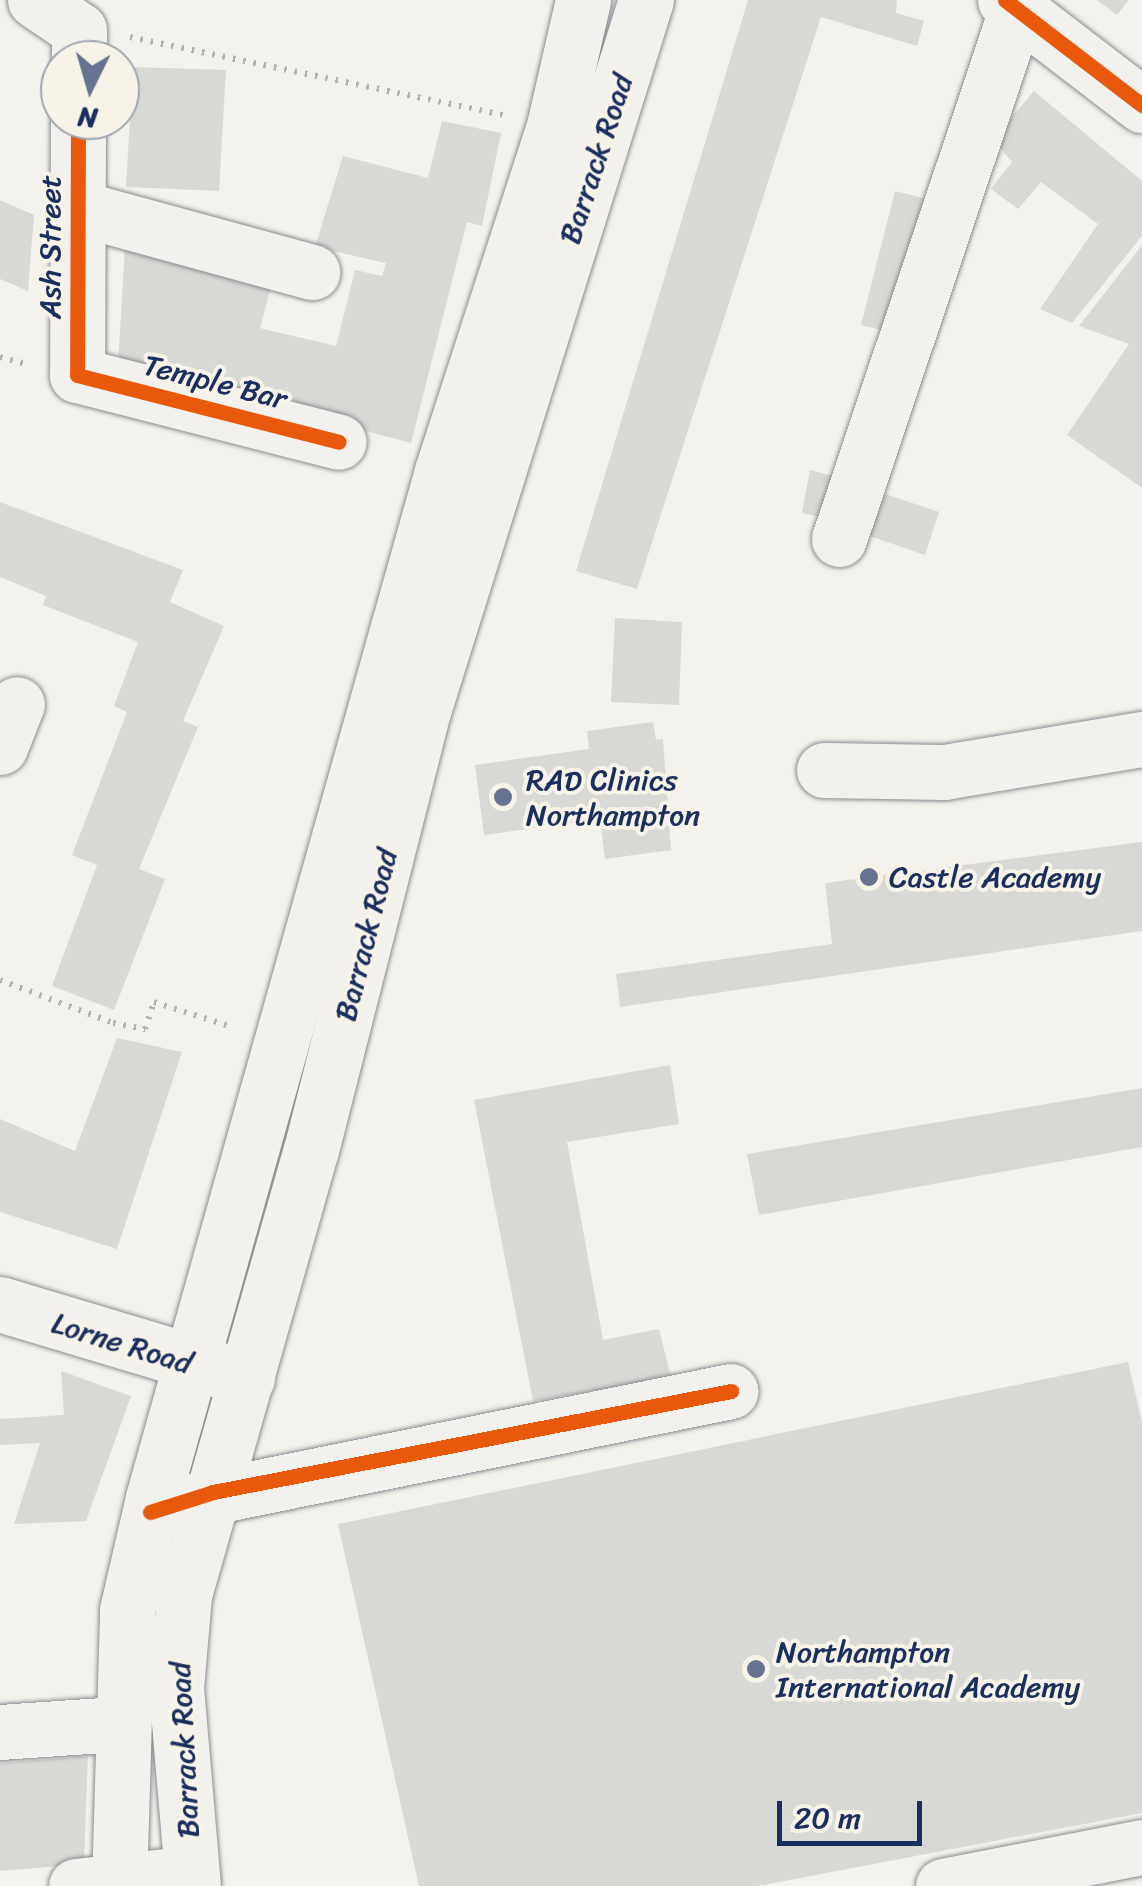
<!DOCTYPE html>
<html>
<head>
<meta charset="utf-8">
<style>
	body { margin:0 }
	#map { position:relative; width:1142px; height:1886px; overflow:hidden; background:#f4f2ec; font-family:Sriracha,sans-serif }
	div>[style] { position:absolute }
	.building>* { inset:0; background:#d8d8d5 }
	.path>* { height:6px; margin-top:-3px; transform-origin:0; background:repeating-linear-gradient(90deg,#b1b2b5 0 2.5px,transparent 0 10.5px) }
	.roads { filter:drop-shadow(0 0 2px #898c92) drop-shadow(0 0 2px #898c92) }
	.minor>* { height:55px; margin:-27.5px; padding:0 27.5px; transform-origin:27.5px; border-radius:27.5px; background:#f2f1ed }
	.highway>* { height:55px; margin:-27.5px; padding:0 27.5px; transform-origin:27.5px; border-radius:27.5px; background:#f2f1ed }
	.cycleway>* { height:15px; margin:-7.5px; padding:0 7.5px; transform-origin:7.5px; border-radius:7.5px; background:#e8590c }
	.dots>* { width:28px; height:28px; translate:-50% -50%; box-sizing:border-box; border:5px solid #f7f3e8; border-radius:50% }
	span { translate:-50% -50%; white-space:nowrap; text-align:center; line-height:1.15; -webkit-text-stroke:8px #f7f3e8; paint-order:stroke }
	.street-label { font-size:30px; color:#1b2f5e }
	.poi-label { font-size:30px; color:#1b2f5e }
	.left { translate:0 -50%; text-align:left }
	.north { position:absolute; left:40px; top:40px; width:100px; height:100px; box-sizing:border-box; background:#f7f3e8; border:2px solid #9fa5b1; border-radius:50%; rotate:185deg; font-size:28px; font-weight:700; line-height:40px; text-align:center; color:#1b2f5e }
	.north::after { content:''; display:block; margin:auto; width:35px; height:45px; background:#677390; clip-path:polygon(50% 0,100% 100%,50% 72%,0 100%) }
	.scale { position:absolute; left:777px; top:1801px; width:145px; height:45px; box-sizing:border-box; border:5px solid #1b2f5e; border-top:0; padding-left:12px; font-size:30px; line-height:35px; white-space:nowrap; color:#1b2f5e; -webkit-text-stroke:8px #f7f3e8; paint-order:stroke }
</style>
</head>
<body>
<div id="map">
	<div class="building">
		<div style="clip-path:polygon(748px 0,897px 0,896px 13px,924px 21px,917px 46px,821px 17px,637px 589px,576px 571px)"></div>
		<div style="clip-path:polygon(1097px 0,1129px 0,1117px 15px)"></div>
		<div style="clip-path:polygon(133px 67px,226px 70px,219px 191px,126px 187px)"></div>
		<div style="clip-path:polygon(1034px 91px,1142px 181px,1142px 236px,1072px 323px,1040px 309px,1098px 224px,1041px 182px,1018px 209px,991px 189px,1012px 162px,993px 139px)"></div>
		<div style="clip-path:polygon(442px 121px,501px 133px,482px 226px,467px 222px,411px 443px,118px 365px,125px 246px,272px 283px,260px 328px,336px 346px,355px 270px,382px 276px,386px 263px,315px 247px,343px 156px,428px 178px)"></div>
		<div style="clip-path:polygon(895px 191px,931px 200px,894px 333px,861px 325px)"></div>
		<div style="clip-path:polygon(0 200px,34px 215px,28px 291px,0 279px)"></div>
		<div style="clip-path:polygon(1142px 245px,1142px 488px,1067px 435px,1129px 344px,1079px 326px)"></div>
		<div style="clip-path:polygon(810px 470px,844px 479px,833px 520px,802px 513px)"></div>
		<div style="clip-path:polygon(885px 494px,939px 512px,925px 555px,870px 536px)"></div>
		<div style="clip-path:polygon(0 502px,183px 570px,170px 602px,224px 626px,183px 721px,198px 727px,139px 869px,165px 879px,114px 1010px,52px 986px,97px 865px,72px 855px,127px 712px,114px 706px,138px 642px,43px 605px,46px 596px,0 577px)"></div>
		<div style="clip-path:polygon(615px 618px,682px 622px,679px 705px,611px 702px)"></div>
		<div style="clip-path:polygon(653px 722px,656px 740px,663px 739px,671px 850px,605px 859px,600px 819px,484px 835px,475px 765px,589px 749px,587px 731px)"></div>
		<div style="clip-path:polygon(1142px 842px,1142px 931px,620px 1007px,616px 974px,832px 944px,825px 883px)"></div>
		<div style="clip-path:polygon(117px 1038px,182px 1052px,117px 1249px,0 1212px,0 1119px,75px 1151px)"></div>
		<div style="clip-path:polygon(670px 1065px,679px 1124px,567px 1142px,603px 1340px,659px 1329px,671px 1377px,533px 1401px,474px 1100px)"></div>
		<div style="clip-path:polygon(1142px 1088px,1142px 1147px,759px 1215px,747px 1154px)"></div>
		<div style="clip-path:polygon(1128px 1362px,1142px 1422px,1142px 1813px,758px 1886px,419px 1886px,338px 1524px)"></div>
		<div style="clip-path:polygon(61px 1371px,131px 1396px,86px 1521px,14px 1524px,40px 1443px,0 1445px,0 1419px,64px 1415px)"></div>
		<div style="clip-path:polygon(88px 1756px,84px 1864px,0 1871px,0 1763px)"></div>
	</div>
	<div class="path">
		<div style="left:130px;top:37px;width:382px;rotate:11.8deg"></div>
		<div style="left:0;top:357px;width:28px;rotate:15deg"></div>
		<div style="left:0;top:980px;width:121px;rotate:20.8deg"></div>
		<div style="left:113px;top:1023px;width:33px;rotate:11deg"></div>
		<div style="left:145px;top:1029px;width:28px;rotate:-72deg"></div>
		<div style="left:154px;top:1002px;width:83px;rotate:17.6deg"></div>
	</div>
	<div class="roads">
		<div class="minor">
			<div style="left:35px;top:0;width:53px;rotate:34.3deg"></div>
			<div style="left:79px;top:30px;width:30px;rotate:90deg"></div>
			<div style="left:1005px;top:0;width:173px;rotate:37.5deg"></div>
			<div style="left:78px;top:120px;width:255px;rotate:90.2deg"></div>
			<div style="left:77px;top:375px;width:270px;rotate:14.3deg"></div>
			<div style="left:78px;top:208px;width:243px;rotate:15.3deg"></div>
			<div style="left:839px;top:539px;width:560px;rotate:-71.47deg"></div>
			<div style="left:0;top:747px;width:46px;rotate:-68.4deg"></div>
			<div style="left:824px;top:770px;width:120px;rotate:1deg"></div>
			<div style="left:944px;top:772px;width:201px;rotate:-9.5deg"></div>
			<div style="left:0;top:1304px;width:258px;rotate:16.7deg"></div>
			<div style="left:171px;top:1505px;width:571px;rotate:-11.51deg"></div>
			<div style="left:0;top:1732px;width:118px;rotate:-3.9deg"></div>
			<div style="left:76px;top:1886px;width:116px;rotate:-6.4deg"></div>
			<div style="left:943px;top:1886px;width:203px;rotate:-11.1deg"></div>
		</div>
		<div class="highway">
			<div style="left:119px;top:1886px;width:276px;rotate:-88.3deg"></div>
			<div style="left:127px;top:1610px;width:115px;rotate:-76.9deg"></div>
			<div style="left:153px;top:1498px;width:1067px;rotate:-74.28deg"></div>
			<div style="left:442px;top:471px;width:363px;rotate:-72deg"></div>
			<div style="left:554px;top:126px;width:129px;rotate:-77deg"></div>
			<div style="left:193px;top:1886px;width:199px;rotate:-94.9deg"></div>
			<div style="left:176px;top:1688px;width:93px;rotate:-85.1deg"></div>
			<div style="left:184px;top:1595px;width:463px;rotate:-74.1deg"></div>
			<div style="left:311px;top:1150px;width:453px;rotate:-75.7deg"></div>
			<div style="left:423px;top:711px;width:745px;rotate:-72.59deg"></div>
		</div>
	</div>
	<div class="cycleway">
		<div style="left:1005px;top:0;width:173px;rotate:37.5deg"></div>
		<div style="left:78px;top:120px;width:255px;rotate:90.2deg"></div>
		<div style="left:77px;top:375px;width:270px;rotate:14.3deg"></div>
		<div style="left:150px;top:1512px;width:66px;rotate:-17.6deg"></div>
		<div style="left:213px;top:1492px;width:528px;rotate:-11.03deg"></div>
	</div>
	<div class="dots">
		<div style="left:503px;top:797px;background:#677390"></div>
		<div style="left:869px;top:877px;background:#677390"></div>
		<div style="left:756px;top:1669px;background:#677390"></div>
	</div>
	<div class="street-label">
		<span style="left:596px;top:159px;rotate:-72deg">Barrack Road</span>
		<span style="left:50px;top:247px;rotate:-90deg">Ash Street</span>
		<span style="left:215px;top:382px;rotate:14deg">Temple Bar</span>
		<span style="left:366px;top:935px;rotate:-76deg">Barrack Road</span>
		<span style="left:122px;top:1343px;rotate:17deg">Lorne Road</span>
		<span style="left:184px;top:1750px;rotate:-93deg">Barrack Road</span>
	</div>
	<div class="poi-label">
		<span class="left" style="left:526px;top:797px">RAD Clinics<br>Northampton</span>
		<span class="left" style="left:889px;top:877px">Castle Academy</span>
		<span class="left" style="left:776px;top:1669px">Northampton<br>International Academy</span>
	</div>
	<div class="north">N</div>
	<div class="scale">20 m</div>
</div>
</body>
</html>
